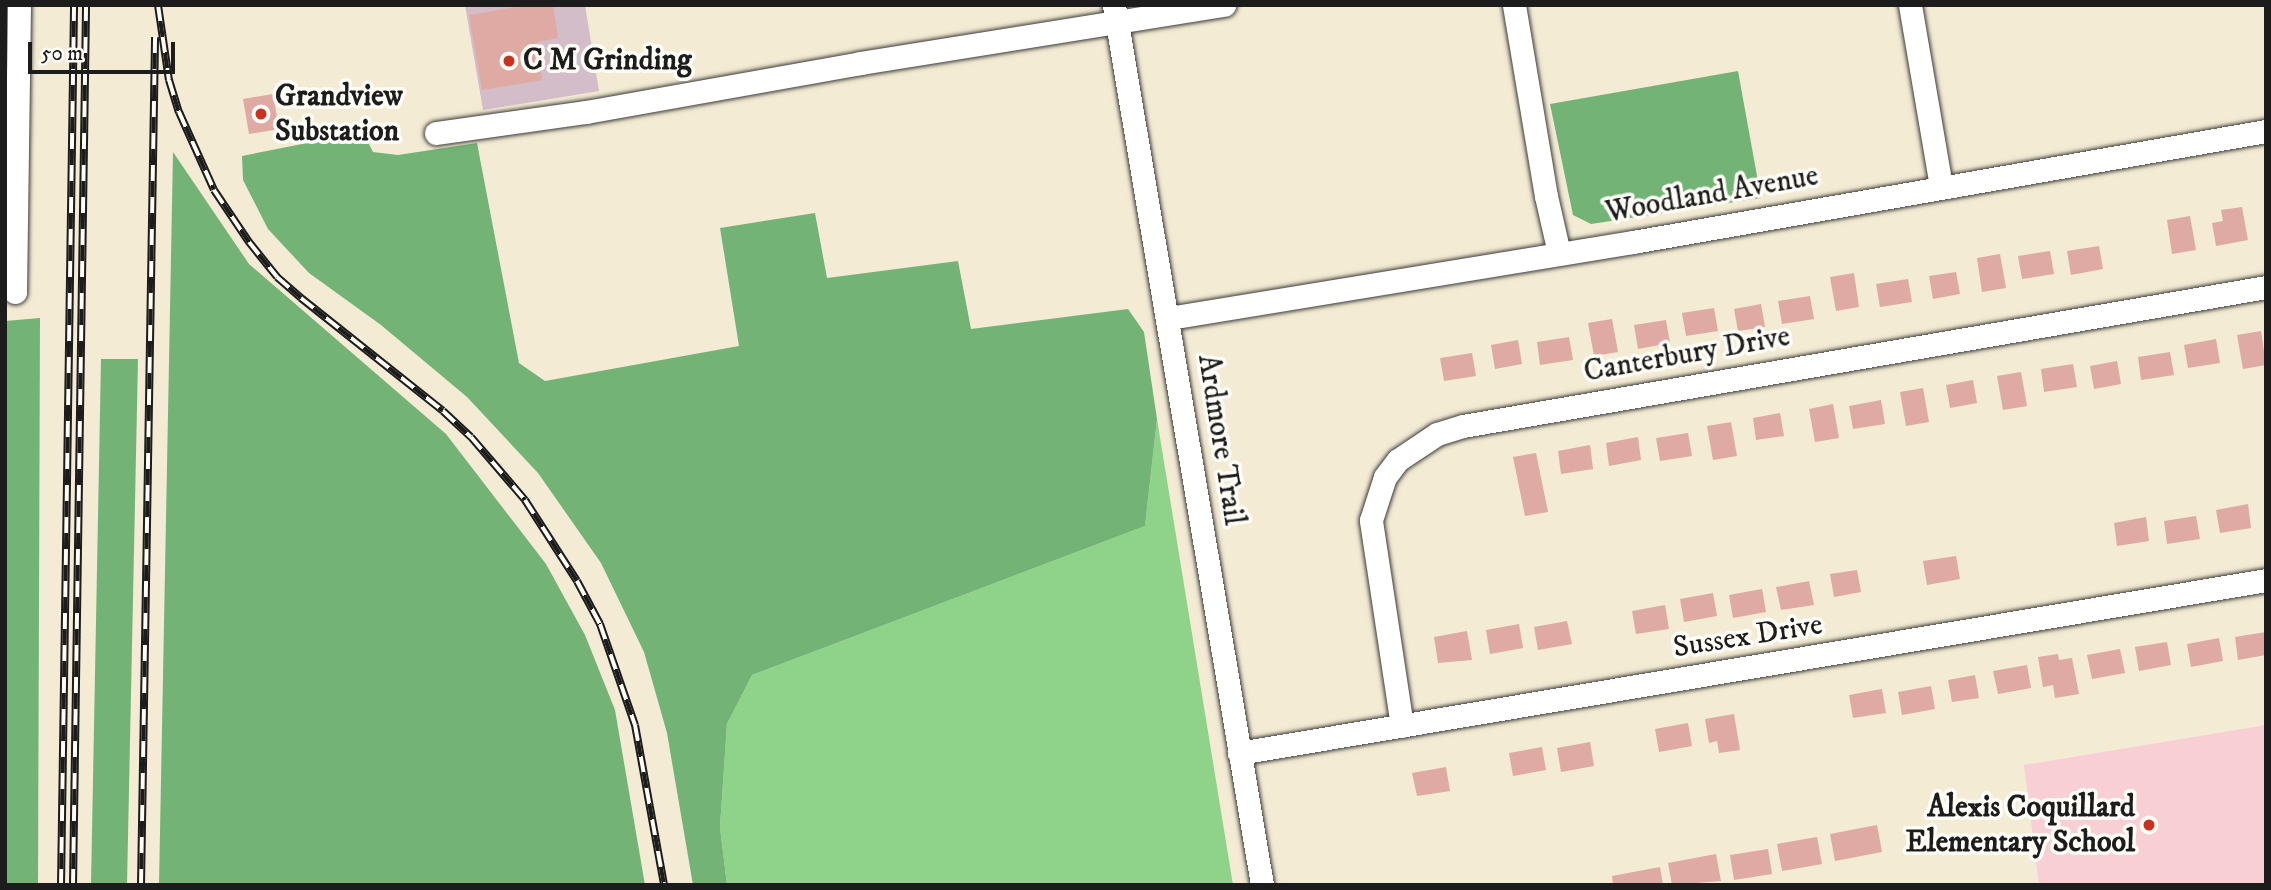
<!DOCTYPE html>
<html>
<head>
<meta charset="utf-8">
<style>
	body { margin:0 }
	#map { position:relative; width:2271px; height:890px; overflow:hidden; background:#f3ebd4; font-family:"IM FELL DW Pica",serif }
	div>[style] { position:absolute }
	.built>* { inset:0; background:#f7cfd5 }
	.industrial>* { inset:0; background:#d2bdc8 }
	.green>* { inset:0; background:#8fd28a }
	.forest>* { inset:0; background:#73b476 }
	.building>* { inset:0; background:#dfa9a4 }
	.roads { filter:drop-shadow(0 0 2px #3c3b38) drop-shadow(0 0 2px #3c3b38) }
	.minor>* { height:23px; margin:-11.5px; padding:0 11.5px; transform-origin:11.5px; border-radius:11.5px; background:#fff }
	.rail>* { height:8px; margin-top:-4px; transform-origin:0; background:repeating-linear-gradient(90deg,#fdfcf7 0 16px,#1c1c1c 0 32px); box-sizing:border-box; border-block:2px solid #1c1c1c }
	.dots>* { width:19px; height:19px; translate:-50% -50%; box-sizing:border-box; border:4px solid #fdfcf7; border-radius:50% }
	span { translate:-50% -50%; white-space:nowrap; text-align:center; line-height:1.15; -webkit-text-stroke:7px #fdfcf7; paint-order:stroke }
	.poi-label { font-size:30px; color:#1c1c1c; font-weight:700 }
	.left { translate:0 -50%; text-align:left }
	.right { translate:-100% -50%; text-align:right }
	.street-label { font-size:30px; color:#1c1c1c }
	.frame { position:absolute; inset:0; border:7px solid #1c1c1c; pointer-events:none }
	.scale { position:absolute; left:28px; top:42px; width:147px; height:32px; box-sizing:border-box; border:4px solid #1c1c1c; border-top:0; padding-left:9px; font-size:21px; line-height:24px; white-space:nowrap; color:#1c1c1c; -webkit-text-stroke:5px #fdfcf7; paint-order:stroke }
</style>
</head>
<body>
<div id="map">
	<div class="built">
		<div style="clip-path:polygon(2266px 725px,2266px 885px,2039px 885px,2024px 765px)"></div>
	</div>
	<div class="industrial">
		<div style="clip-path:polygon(465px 5px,585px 5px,599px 91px,483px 110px)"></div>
	</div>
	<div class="green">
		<div style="clip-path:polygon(1157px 419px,1233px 885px,727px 885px,720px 827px,727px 724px,752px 675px,1145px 526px)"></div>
	</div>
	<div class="forest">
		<div style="clip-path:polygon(1738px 71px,1761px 198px,1591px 224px,1573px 215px,1550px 104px)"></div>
		<div style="clip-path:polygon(363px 132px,373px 152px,398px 155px,477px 143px,519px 363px,545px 381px,739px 346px,720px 228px,815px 213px,827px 278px,958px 261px,971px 329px,1128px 309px,1144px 332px,1157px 419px,1145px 526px,752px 675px,727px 724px,720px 827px,727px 885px,693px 885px,667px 733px,644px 652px,601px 563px,538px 473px,467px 397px,381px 325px,309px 273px,268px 229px,243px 180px,242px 156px)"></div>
		<div style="clip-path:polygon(173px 152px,249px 264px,446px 434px,546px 564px,585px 635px,615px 710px,645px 885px,159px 885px)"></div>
		<div style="clip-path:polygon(40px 318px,38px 885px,5px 885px,5px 321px)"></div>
		<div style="clip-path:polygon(101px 359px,138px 359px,127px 885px,91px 885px)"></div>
	</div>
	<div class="building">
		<div style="clip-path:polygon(527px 5px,553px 5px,558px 38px,537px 42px,542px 80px,482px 90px,469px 15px)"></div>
		<div style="clip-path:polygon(273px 94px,279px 129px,249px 134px,243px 99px)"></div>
		<div style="clip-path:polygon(2242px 207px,2248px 240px,2216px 246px,2212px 223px,2223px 221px,2221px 210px)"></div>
		<div style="clip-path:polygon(2190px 216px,2196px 250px,2172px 254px,2167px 220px)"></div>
		<div style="clip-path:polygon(2099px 246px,2103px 269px,2071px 275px,2067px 251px)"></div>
		<div style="clip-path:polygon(2050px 251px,2054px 274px,2022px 279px,2018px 256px)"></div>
		<div style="clip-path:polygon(2000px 254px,2006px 288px,1982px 292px,1977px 258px)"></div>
		<div style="clip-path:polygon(1956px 272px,1960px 294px,1933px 299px,1929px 276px)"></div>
		<div style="clip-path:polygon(1854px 273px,1859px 307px,1836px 311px,1830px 277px)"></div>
		<div style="clip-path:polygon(1908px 279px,1912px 302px,1880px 307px,1876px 284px)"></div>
		<div style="clip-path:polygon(1810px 296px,1814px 319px,1782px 324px,1778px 301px)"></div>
		<div style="clip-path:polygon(1761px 304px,1765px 327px,1738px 331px,1734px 309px)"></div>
		<div style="clip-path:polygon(1714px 308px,1718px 331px,1686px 336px,1682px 313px)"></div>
		<div style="clip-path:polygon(1612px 319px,1618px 352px,1594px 356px,1588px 323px)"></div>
		<div style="clip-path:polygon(1666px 320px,1670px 343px,1638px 349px,1634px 325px)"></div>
		<div style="clip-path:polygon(2261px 331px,2266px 365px,2243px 369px,2237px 335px)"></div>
		<div style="clip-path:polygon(1569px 337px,1573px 360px,1540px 365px,1537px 342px)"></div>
		<div style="clip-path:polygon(2216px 339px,2220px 363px,2188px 368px,2184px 345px)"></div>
		<div style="clip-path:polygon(1518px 340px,1522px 364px,1495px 369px,1491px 345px)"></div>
		<div style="clip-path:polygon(2170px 352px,2174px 375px,2141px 380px,2138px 357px)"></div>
		<div style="clip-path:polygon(1472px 353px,1476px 376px,1444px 381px,1440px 358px)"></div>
		<div style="clip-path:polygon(2117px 361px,2121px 384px,2094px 389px,2090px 366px)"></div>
		<div style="clip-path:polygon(2073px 364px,2077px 387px,2044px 392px,2041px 369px)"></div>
		<div style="clip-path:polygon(2021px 372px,2027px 406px,2003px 410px,1997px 376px)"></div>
		<div style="clip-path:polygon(1973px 380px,1977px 403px,1950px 408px,1946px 385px)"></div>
		<div style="clip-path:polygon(1923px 388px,1929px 422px,1906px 426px,1900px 392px)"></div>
		<div style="clip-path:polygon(1881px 400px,1885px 424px,1853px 429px,1849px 406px)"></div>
		<div style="clip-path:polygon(1833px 404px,1839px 438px,1815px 442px,1809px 409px)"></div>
		<div style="clip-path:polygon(1780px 413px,1784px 436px,1756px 440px,1753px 418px)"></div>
		<div style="clip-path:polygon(1731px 422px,1737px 456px,1713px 460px,1707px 426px)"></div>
		<div style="clip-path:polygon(1688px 433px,1692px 456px,1660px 461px,1656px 438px)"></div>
		<div style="clip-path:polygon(1638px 437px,1641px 460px,1609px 466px,1606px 443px)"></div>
		<div style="clip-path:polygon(1590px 445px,1593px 469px,1561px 474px,1558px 451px)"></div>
		<div style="clip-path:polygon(1536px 453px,1548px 512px,1525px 516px,1513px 457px)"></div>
		<div style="clip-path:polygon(2248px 504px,2251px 528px,2220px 533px,2216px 510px)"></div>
		<div style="clip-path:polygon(2196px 516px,2200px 539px,2167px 544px,2164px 521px)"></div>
		<div style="clip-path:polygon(2146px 517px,2149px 541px,2117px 546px,2114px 523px)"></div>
		<div style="clip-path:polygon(1956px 556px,1960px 579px,1927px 585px,1923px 561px)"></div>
		<div style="clip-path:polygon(1857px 570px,1861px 592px,1834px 597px,1830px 574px)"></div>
		<div style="clip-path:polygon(1809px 581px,1814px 605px,1781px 610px,1776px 587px)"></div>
		<div style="clip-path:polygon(1762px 589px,1766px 612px,1733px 618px,1729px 595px)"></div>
		<div style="clip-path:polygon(1713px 593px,1717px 616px,1684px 622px,1680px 599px)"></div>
		<div style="clip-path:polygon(1665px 605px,1669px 629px,1636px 634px,1632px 611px)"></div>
		<div style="clip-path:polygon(1567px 621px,1572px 644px,1538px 650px,1534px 627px)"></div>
		<div style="clip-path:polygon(1519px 624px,1523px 648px,1490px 654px,1486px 630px)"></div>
		<div style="clip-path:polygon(1467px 631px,1472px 660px,1438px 663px,1434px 637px)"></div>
		<div style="clip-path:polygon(2266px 632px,2266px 655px,2238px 660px,2235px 637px)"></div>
		<div style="clip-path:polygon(2219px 638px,2223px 661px,2191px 667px,2187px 644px)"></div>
		<div style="clip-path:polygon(2167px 642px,2171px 665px,2139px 671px,2135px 647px)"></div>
		<div style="clip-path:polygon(2120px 649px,2125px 673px,2092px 679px,2087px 655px)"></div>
		<div style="clip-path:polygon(2058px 654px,2059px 660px,2072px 658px,2079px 694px,2055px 698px,2053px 685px,2043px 687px,2038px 657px)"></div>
		<div style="clip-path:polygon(2027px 665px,2031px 688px,1998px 694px,1993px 671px)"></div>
		<div style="clip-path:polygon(1975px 675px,1979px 698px,1952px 702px,1948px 680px)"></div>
		<div style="clip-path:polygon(1931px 686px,1935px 709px,1902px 715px,1898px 692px)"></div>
		<div style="clip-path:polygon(1882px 689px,1886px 713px,1853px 718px,1849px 695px)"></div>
		<div style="clip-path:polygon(1734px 714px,1740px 750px,1719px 753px,1717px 741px,1709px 743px,1705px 719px)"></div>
		<div style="clip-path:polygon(1688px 723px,1692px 746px,1659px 752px,1655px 729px)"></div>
		<div style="clip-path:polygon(1590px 742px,1594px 766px,1561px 772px,1557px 748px)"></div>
		<div style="clip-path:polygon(1542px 747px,1546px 770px,1513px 776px,1509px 753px)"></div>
		<div style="clip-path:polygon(1446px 767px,1450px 791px,1417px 796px,1412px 773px)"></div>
		<div style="clip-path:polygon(1877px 825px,1882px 852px,1835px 861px,1830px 834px)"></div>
		<div style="clip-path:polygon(1817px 837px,1822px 864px,1782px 871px,1777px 844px)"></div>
		<div style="clip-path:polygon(1768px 849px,1772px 874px,1734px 880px,1730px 855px)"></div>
		<div style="clip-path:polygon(1716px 854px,1721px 881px,1672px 885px,1668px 863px)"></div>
		<div style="clip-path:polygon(1660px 867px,1663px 885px,1613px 885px,1612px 876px)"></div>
	</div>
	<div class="roads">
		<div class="minor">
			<div style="left:1114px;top:5px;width:892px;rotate:80.45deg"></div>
			<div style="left:1514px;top:5px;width:194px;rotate:80.5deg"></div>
			<div style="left:1546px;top:196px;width:58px;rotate:77.2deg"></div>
			<div style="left:1910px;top:5px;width:185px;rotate:80.3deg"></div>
			<div style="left:436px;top:133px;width:151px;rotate:-8deg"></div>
			<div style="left:586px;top:112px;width:278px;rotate:-10.1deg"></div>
			<div style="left:860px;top:63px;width:369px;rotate:-9.1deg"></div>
			<div style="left:15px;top:292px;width:287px;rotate:-89.2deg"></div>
			<div style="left:1169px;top:318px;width:470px;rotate:-9.3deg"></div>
			<div style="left:1633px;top:242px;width:643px;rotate:-9.95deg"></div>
			<div style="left:1402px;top:726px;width:208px;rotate:-98.6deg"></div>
			<div style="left:1371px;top:520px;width:45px;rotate:-72deg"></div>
			<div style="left:1385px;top:477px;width:21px;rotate:-53deg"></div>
			<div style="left:1398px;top:460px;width:47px;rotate:-33.7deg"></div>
			<div style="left:1437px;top:434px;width:27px;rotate:-17deg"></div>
			<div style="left:1463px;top:426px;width:815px;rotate:-9.82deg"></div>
			<div style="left:1239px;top:753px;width:1041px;rotate:-9.56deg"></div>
		</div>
	</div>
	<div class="rail">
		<div style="left:158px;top:5px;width:76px;rotate:81.7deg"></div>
		<div style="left:169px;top:80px;width:34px;rotate:73deg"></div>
		<div style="left:179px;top:112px;width:85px;rotate:65.8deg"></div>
		<div style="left:214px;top:190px;width:63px;rotate:56.1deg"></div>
		<div style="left:249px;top:242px;width:45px;rotate:51.3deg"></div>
		<div style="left:277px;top:277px;width:32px;rotate:41deg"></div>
		<div style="left:301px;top:298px;width:181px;rotate:38.5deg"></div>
		<div style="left:443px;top:411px;width:38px;rotate:43deg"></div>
		<div style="left:471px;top:437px;width:83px;rotate:49.4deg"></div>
		<div style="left:525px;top:500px;width:96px;rotate:57.3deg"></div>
		<div style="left:577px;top:581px;width:49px;rotate:61.9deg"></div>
		<div style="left:600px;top:624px;width:107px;rotate:70.9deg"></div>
		<div style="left:635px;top:725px;width:163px;rotate:79.7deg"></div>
		<div style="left:61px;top:885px;width:880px;rotate:-89.15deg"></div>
		<div style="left:73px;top:885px;width:880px;rotate:-89.15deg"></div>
		<div style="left:141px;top:885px;width:848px;rotate:-89.05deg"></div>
	</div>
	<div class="dots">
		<div style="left:509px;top:61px;background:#c8321e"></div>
		<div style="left:261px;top:114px;background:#c8321e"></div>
		<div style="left:2149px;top:825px;background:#c8321e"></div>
	</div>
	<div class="poi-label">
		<span class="left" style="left:523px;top:61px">C M Grinding</span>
		<span class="left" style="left:275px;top:114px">Grandview<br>Substation</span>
		<span class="right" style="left:2135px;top:825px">Alexis Coquillard<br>Elementary School</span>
	</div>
	<div class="street-label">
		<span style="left:1712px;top:195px;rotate:-10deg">Woodland Avenue</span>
		<span style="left:1687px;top:355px;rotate:-10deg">Canterbury Drive</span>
		<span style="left:1220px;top:440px;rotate:81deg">Ardmore Trail</span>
		<span style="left:1748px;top:637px;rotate:-9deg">Sussex Drive</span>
	</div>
	<div class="frame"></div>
	<div class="scale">50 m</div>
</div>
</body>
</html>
